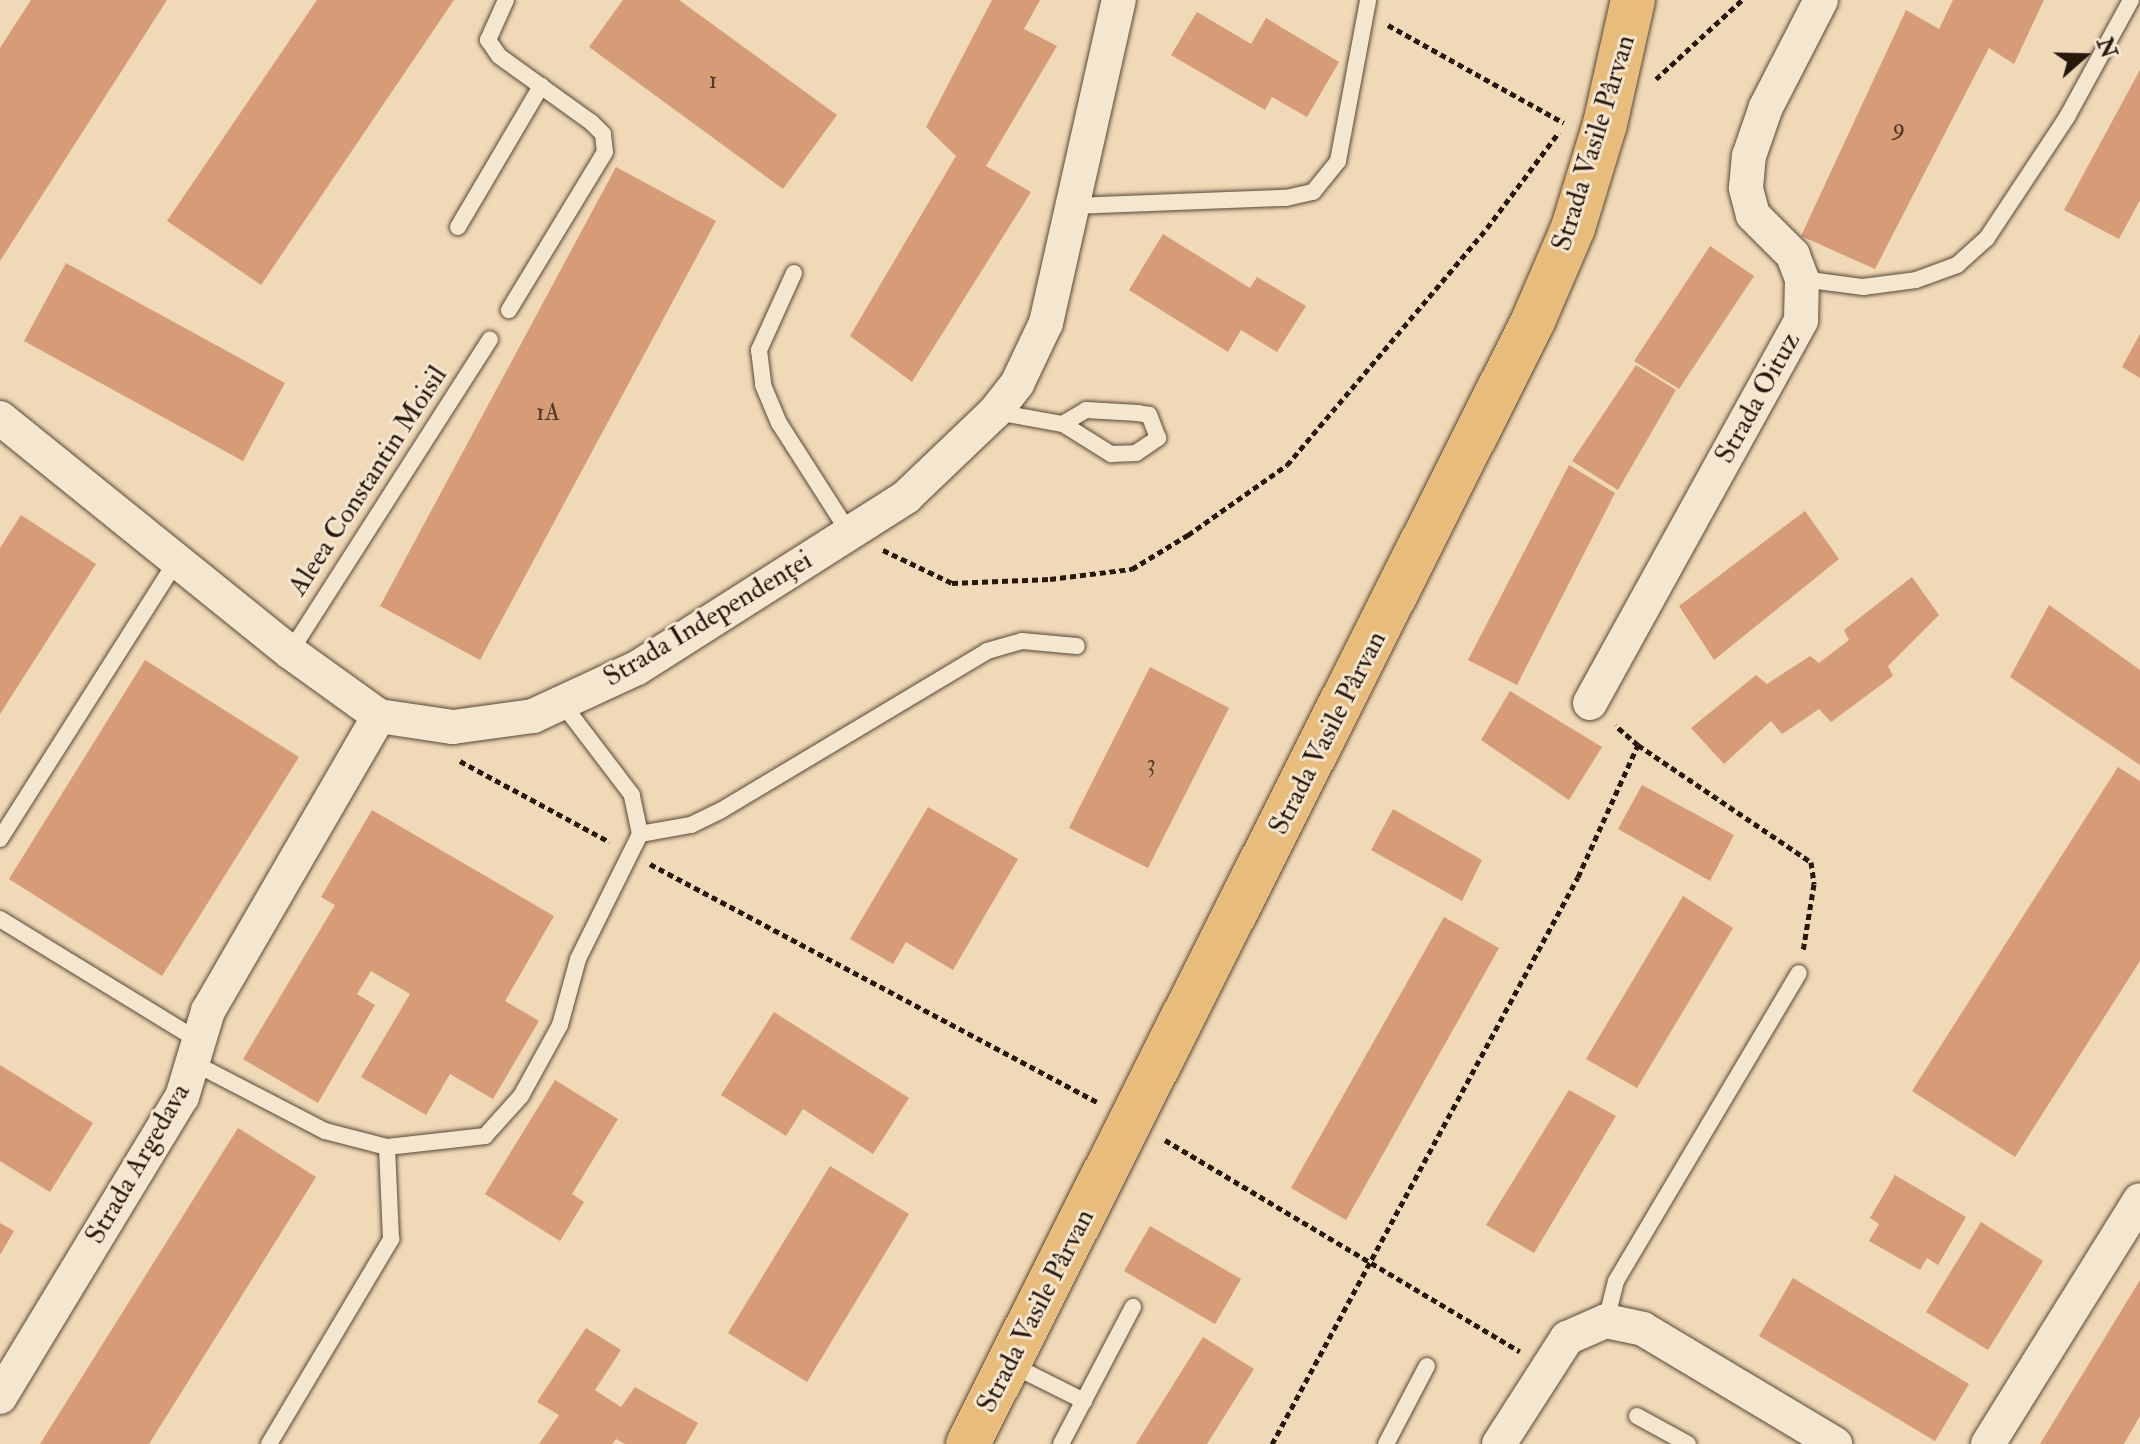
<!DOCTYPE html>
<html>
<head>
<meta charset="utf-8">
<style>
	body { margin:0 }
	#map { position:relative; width:2140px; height:1444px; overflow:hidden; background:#f0d9b6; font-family:"IM FELL Double Pica",serif }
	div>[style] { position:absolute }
	.building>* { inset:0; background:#d69b77 }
	.path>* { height:5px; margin-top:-2.5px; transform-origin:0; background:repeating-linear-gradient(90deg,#27180e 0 6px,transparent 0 10px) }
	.roads { filter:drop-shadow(0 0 2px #594838) drop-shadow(0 0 2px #594838) }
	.lane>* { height:16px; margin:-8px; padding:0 8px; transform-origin:8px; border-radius:8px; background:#f5e6d0 }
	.street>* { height:34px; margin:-17px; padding:0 17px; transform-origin:17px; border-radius:17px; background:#f5e6d0 }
	.primary>* { height:44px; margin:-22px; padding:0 22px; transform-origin:22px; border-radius:22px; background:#e8bc7b }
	span { translate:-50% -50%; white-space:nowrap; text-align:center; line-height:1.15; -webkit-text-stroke:6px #f5e6d0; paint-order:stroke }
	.number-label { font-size:24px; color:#533928 }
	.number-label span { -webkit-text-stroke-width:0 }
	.street-label { font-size:28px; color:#27180e }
	.north { position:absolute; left:2044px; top:16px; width:80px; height:80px; -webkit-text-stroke:6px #f5e6d0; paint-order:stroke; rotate:70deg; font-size:22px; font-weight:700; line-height:32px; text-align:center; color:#27180e }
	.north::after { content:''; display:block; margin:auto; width:28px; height:36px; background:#27180e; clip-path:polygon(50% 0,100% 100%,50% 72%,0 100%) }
</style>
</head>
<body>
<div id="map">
	<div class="building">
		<div style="clip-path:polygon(31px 0,167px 0,0 261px,0 48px)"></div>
		<div style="clip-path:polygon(317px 0,454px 0,261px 285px,167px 221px)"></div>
		<div style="clip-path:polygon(623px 0,679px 0,837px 115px,783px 189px,589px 47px)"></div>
		<div style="clip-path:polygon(992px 0,1040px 0,1024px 29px,1057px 46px,986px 166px,1031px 192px,912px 382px,850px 336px,956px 156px,926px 127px)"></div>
		<div style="clip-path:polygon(1953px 0,2044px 0,2014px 64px,1989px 48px,1875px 269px,1801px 236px,1906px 10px,1939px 29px)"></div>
		<div style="clip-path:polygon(1197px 12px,1251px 44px,1266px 18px,1339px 62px,1307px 117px,1272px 97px,1265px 110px,1171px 55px)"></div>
		<div style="clip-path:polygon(2140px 70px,2140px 200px,2119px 239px,2064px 210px)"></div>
		<div style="clip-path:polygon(616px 167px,716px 221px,480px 660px,380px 606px)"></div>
		<div style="clip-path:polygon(1163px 234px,1250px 288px,1257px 277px,1306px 306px,1277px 352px,1241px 330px,1228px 352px,1129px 290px)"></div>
		<div style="clip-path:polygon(1710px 246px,1754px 276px,1679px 389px,1634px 361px)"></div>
		<div style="clip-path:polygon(66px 263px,285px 383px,243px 461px,24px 341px)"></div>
		<div style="clip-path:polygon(2140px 334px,2140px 378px,2122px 367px)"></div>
		<div style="clip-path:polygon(1636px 365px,1676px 390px,1618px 490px,1572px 461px)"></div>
		<div style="clip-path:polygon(1569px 465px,1615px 493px,1517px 685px,1468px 660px)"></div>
		<div style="clip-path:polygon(1805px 511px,1839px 559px,1714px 660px,1679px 606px)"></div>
		<div style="clip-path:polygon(21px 515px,96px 564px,0 714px,0 548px)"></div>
		<div style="clip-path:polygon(1912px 577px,1939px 615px,1888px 666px,1893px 676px,1831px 722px,1819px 709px,1782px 734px,1771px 721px,1724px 764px,1691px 728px,1756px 675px,1767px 684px,1810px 656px,1819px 663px,1849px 640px,1844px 630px)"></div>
		<div style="clip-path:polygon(2049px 605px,2140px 670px,2140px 765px,2010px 677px)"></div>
		<div style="clip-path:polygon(145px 660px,299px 757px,162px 976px,9px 879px)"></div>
		<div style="clip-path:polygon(1150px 667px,1229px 708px,1148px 868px,1069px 828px)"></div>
		<div style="clip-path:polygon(1510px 691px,1602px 747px,1569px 800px,1481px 740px)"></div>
		<div style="clip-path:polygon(2118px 767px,2140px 781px,2140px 961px,2015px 1157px,1912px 1091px)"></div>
		<div style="clip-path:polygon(1642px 785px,1734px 835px,1710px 881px,1618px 829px)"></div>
		<div style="clip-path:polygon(928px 807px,1018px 859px,953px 970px,906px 942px,893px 964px,850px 939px)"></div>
		<div style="clip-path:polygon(1393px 809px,1482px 860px,1462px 901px,1371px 850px)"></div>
		<div style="clip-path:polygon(372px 810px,554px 916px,505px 1001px,539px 1021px,493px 1099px,450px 1074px,426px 1115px,361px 1077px,410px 994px,371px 971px,357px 994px,375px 1005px,318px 1103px,243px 1059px,335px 905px,321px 897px)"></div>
		<div style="clip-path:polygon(1683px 896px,1733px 928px,1637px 1088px,1586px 1059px)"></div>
		<div style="clip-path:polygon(1444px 917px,1499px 948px,1346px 1220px,1291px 1188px)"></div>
		<div style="clip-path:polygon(774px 1012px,909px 1098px,873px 1154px,803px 1109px,786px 1136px,721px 1095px)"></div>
		<div style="clip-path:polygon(0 1065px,93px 1123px,50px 1192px,0 1161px)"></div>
		<div style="clip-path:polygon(555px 1080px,618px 1119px,572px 1194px,584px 1202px,560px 1241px,485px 1194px)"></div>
		<div style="clip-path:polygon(1569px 1090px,1616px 1116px,1534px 1253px,1486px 1225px)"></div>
		<div style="clip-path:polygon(238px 1128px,316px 1177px,149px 1444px,40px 1444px)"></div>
		<div style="clip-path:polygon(830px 1166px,909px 1214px,807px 1382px,728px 1333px)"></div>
		<div style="clip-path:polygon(1895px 1175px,1966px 1217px,1938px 1265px,1927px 1258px,1920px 1270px,1869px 1241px,1879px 1224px,1870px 1218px)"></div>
		<div style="clip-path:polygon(1981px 1222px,2043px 1261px,1988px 1350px,1926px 1312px)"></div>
		<div style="clip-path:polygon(0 1223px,14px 1231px,0 1255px)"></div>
		<div style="clip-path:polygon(1150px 1226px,1241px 1279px,1215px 1324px,1124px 1271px)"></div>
		<div style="clip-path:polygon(1793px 1278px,1969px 1384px,1935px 1441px,1759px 1336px)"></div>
		<div style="clip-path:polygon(2140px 1280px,2140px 1416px,2124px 1444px,2040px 1444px)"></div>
		<div style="clip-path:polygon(586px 1328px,621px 1350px,595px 1390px,621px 1407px,635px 1387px,698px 1423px,686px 1444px,625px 1444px,616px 1439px,612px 1444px,539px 1444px,559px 1415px,537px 1402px)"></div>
		<div style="clip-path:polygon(1203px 1337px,1254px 1369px,1207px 1444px,1136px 1444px)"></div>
	</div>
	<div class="path">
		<div style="left:1388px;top:25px;width:201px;rotate:29.1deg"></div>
		<div style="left:1656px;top:79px;width:117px;rotate:-42.6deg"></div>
		<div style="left:883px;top:550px;width:76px;rotate:25.6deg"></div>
		<div style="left:952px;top:583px;width:98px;rotate:-2.3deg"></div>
		<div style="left:1050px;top:579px;width:83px;rotate:-7deg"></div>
		<div style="left:1132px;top:569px;width:66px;rotate:-31.3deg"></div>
		<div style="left:1188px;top:535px;width:121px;rotate:-35.3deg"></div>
		<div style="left:1287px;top:465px;width:310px;rotate:-49.8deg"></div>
		<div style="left:1487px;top:228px;width:120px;rotate:-53.1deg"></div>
		<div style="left:1638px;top:745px;width:209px;rotate:34.1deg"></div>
		<div style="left:1811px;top:862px;width:22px;rotate:82deg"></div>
		<div style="left:1814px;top:884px;width:68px;rotate:99.3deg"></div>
		<div style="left:460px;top:761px;width:170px;rotate:28.4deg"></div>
		<div style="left:650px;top:864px;width:506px;rotate:28.03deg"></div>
		<div style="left:1165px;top:1140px;width:413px;rotate:30.8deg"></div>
		<div style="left:1272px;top:1444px;width:644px;rotate:-61.65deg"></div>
		<div style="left:1578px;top:877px;width:145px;rotate:-65.6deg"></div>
		<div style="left:1638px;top:745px;width:30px;rotate:-139deg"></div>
	</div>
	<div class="roads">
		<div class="lane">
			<div style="left:506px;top:0;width:44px;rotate:114.2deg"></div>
			<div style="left:488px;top:40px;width:19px;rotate:55deg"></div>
			<div style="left:499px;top:56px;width:113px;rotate:35.7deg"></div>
			<div style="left:591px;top:122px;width:17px;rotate:45deg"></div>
			<div style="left:603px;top:134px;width:18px;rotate:84deg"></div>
			<div style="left:605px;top:152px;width:185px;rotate:121.3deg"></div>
			<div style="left:1073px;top:206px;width:213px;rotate:-2.2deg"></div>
			<div style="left:1286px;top:198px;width:28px;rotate:-13deg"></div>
			<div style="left:1313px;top:192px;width:40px;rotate:-51deg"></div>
			<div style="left:1338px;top:161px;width:164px;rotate:-79.4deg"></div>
			<div style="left:458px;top:227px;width:164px;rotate:-59.5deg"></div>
			<div style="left:794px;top:273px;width:85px;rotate:114.4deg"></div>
			<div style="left:759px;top:350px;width:35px;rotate:83deg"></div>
			<div style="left:763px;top:385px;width:41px;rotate:67.2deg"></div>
			<div style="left:779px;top:423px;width:132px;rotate:57.4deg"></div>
			<div style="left:1802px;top:279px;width:62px;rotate:7.5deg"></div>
			<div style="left:1863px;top:287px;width:53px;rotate:-7.5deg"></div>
			<div style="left:1916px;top:280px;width:44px;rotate:-20.1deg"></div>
			<div style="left:1957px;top:265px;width:40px;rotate:-42deg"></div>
			<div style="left:1987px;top:238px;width:145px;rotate:-56.5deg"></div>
			<div style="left:2067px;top:117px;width:133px;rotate:-61.3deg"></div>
			<div style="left:996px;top:412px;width:68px;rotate:10.2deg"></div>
			<div style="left:1063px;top:424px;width:57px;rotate:32deg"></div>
			<div style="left:1111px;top:454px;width:25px;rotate:-2deg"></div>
			<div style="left:1136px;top:453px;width:27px;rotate:-34deg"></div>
			<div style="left:1158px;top:438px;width:25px;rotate:-111deg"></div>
			<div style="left:1149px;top:415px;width:11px;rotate:-170deg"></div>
			<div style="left:1138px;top:413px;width:52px;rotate:-176.7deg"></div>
			<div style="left:1086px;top:410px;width:27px;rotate:149deg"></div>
			<div style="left:290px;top:652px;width:371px;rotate:-57.4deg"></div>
			<div style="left:640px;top:834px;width:52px;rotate:-10deg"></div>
			<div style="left:691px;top:825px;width:32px;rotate:-26deg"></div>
			<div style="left:720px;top:811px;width:311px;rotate:-30.9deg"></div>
			<div style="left:987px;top:651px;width:36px;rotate:-16deg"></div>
			<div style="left:1022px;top:641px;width:55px;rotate:5.2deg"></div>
			<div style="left:0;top:839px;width:330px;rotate:-57.6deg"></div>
			<div style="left:0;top:919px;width:233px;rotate:31.5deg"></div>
			<div style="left:192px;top:1062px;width:150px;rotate:27.4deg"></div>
			<div style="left:325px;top:1131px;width:64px;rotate:14.5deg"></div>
			<div style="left:387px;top:1147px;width:99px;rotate:-6.4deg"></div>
			<div style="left:485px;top:1136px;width:54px;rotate:-48deg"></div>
			<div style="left:521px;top:1096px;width:81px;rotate:-61.2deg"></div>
			<div style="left:560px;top:1025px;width:68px;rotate:-74.7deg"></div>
			<div style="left:578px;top:959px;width:140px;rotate:-63.6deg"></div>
			<div style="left:640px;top:834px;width:40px;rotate:-102deg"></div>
			<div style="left:632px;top:795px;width:116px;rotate:-127.3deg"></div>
			<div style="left:1606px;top:1321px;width:41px;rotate:-76deg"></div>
			<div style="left:1616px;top:1281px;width:358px;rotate:-59.3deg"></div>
			<div style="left:1010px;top:1364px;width:83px;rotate:26.6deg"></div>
			<div style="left:1637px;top:1416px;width:58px;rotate:28.8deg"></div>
			<div style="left:269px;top:1444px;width:239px;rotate:-59.2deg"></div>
			<div style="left:391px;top:1239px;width:92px;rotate:-92.5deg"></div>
			<div style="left:1061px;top:1444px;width:155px;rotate:-62.3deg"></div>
			<div style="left:1386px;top:1444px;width:88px;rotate:-62.3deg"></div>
		</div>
		<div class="street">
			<div style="left:0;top:418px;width:373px;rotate:38.9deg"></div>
			<div style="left:290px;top:652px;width:110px;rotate:35.7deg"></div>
			<div style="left:379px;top:716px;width:75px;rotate:8.5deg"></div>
			<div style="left:453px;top:727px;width:81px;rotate:-7.8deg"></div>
			<div style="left:533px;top:716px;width:115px;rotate:-24.8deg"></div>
			<div style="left:637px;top:668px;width:319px;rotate:-32.4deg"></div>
			<div style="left:906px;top:497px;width:123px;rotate:-43.7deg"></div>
			<div style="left:995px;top:412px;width:36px;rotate:-52deg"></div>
			<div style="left:1017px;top:384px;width:68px;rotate:-64.6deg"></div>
			<div style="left:1046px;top:323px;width:331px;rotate:-77.3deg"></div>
			<div style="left:1590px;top:703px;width:437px;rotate:-61.1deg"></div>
			<div style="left:1801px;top:320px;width:41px;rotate:-88.6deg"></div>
			<div style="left:1802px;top:279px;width:26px;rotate:-111deg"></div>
			<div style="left:1793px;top:255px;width:57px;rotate:-135deg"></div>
			<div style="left:1753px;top:215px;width:28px;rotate:-105deg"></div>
			<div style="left:1746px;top:188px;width:32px;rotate:-85deg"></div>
			<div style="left:1749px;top:156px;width:52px;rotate:-70.9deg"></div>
			<div style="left:1766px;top:107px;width:120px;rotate:-62.8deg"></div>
			<div style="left:0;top:1397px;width:351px;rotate:-58.8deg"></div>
			<div style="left:182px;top:1097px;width:90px;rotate:-73.2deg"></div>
			<div style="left:208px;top:1011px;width:341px;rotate:-59.9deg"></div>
			<div style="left:1499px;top:1444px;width:126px;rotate:-57.3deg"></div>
			<div style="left:1567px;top:1338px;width:43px;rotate:-23.6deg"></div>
			<div style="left:1606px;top:1321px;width:38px;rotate:12deg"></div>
			<div style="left:1643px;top:1329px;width:224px;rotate:30.9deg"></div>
			<div style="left:1988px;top:1444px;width:287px;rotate:-58.1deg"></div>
		</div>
		<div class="primary">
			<div style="left:968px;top:1444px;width:1257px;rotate:-63.29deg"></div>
			<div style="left:1533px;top:321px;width:101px;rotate:-66.7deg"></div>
			<div style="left:1573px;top:228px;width:109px;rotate:-72.9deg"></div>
			<div style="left:1605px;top:124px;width:127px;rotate:-77.3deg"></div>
		</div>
	</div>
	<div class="number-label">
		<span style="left:713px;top:81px">1</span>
		<span style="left:1899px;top:128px">9</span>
		<span style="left:548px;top:413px">1A</span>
		<span style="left:1151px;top:764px">3</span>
	</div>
	<div class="street-label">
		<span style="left:1594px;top:143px;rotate:-73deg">Strada Vasile Pârvan</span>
		<span style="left:1758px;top:398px;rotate:-61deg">Strada Oituz</span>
		<span style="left:368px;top:481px;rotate:-57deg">Aleea Constantin Moisil</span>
		<span style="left:708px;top:619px;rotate:-31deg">Strada Independenței</span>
		<span style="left:1328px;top:733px;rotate:-63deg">Strada Vasile Pârvan</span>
		<span style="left:138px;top:1164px;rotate:-60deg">Strada Argedava</span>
		<span style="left:1036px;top:1311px;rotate:-63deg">Strada Vasile Pârvan</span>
	</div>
	<div class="north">N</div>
</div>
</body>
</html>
